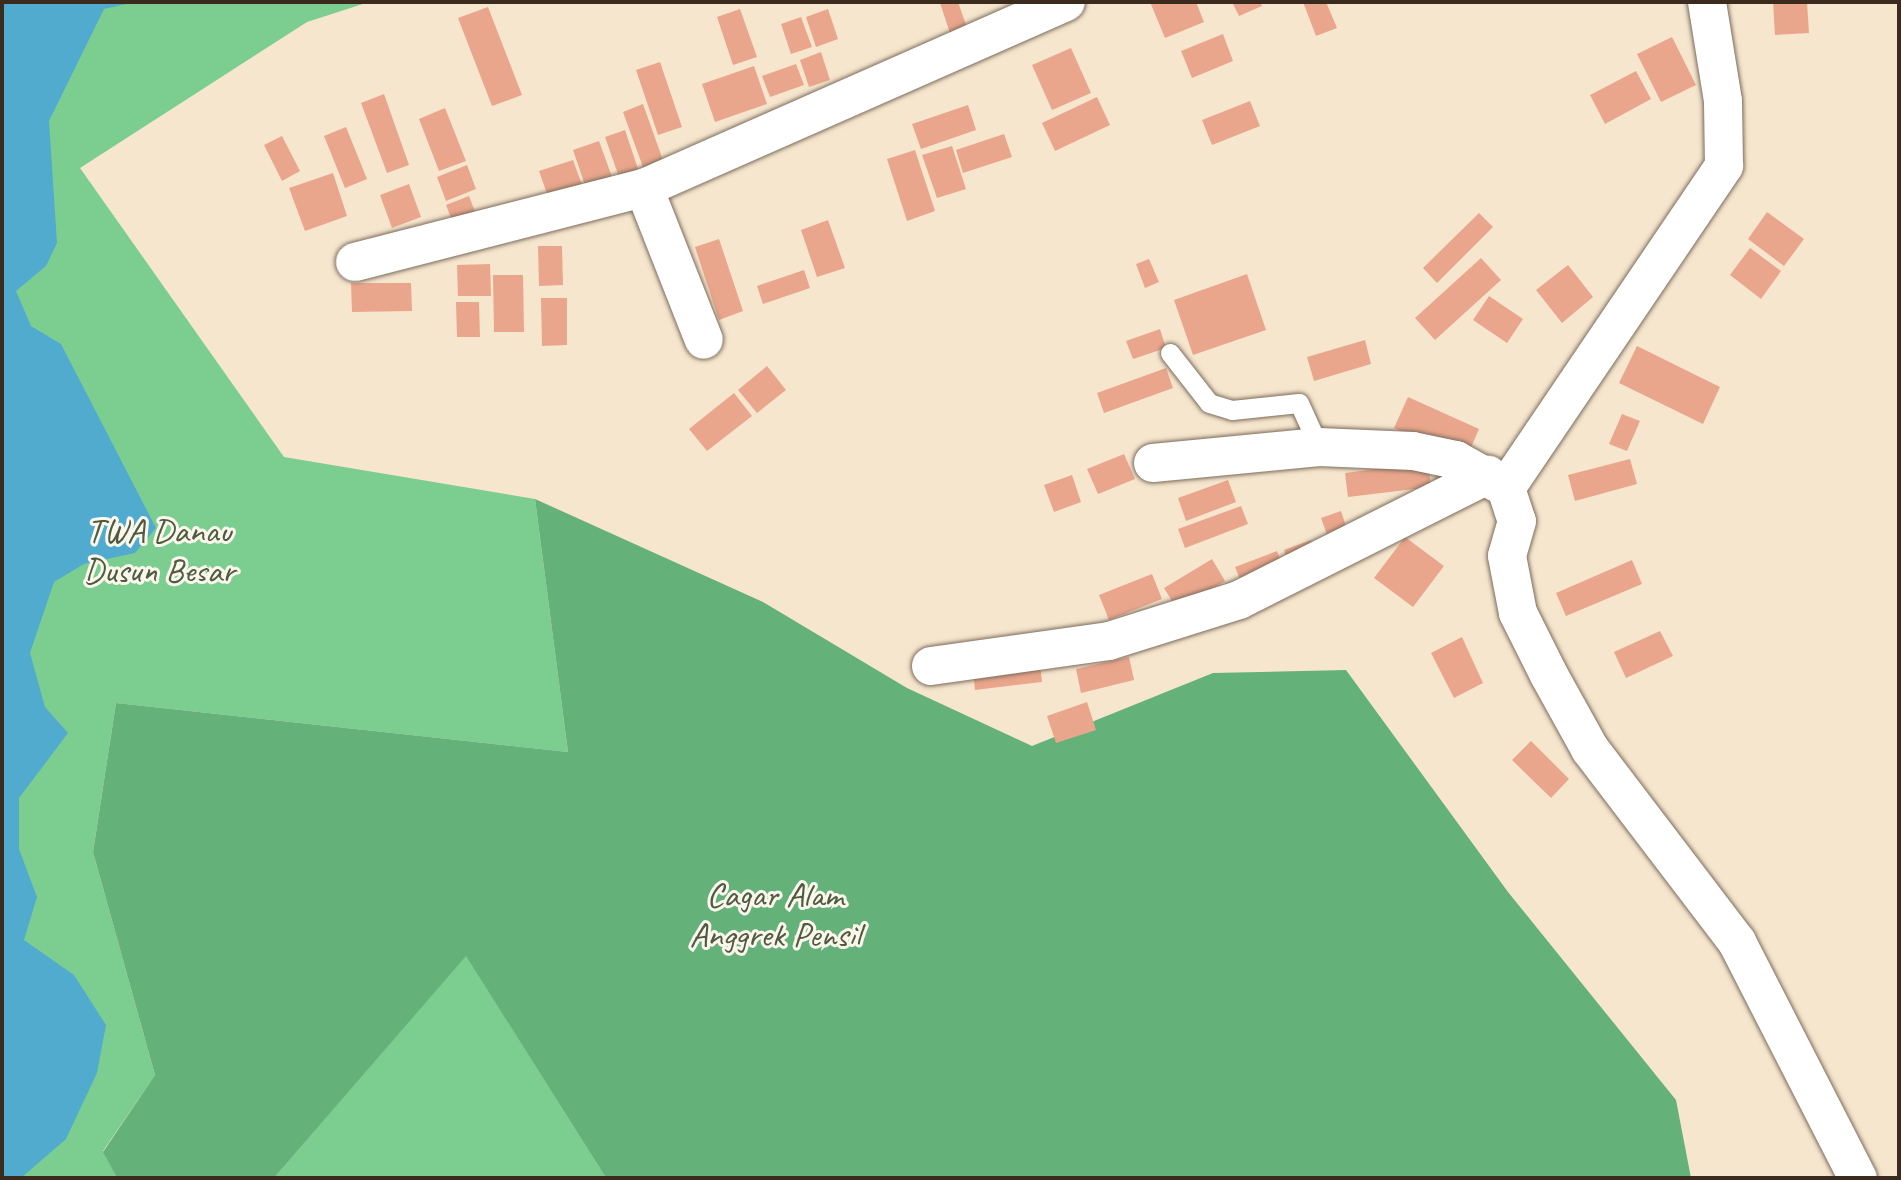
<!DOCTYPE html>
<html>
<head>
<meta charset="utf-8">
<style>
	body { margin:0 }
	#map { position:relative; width:1901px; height:1180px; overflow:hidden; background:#f6e6ce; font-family:Caveat,sans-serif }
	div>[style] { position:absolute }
	.green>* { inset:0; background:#7cce90 }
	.forest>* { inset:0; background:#65b17a }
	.water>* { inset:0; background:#50abce }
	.building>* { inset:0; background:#eaa68c }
	.roads { filter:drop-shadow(0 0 2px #7c6c5c) drop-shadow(0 0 2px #7c6c5c) }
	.service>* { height:19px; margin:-9.5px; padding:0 9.5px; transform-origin:9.5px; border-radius:9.5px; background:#fff }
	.minor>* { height:38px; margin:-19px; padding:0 19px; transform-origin:19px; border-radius:19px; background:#fff }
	span { translate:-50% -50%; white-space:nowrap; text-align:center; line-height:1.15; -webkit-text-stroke:6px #fbf7ec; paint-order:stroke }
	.park-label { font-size:35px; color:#4e5b40 }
	.frame { position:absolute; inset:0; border:4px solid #3b2a1e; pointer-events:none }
</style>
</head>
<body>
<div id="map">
	<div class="green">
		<div style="clip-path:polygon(2px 2px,369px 2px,307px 22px,80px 168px,284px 457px,535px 499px,568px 752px,116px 703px,93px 852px,155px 1075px,103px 1151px,117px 1178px,2px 1178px)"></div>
		<div style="clip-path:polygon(466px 955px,606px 1178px,274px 1178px)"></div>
	</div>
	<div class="forest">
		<div style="clip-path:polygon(535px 499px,763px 602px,907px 688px,1032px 746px,1213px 673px,1346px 670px,1508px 892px,1676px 1100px,1691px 1178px,606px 1178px,466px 956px,274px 1178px,117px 1178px,103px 1152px,155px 1075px,93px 852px,116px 703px,568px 752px)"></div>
	</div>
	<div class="water">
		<div style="clip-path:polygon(2px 2px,135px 2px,104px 9px,49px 121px,57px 243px,46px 266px,16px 291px,31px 326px,61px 344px,156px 528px,135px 553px,84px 564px,54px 582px,30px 653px,45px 707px,68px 733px,19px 798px,19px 849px,37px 897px,24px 940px,74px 975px,106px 1025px,97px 1073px,66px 1139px,21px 1178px,2px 1178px)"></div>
	</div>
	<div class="building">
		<div style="clip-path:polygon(958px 2px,970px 36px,953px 42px,940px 3px)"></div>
		<div style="clip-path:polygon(1150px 2px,1196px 2px,1204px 22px,1165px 38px)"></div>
		<div style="clip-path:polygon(1232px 2px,1260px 2px,1262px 6px,1239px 16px)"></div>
		<div style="clip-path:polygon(1303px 2px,1326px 2px,1337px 28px,1316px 36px)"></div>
		<div style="clip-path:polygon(1773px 2px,1807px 2px,1809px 33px,1775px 35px)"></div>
		<div style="clip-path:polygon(488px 7px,522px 95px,492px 106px,458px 18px)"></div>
		<div style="clip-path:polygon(740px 9px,757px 57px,733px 65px,717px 17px)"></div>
		<div style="clip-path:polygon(828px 9px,838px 39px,816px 47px,806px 17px)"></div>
		<div style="clip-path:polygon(801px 17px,812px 47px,791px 54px,781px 24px)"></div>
		<div style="clip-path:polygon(1223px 34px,1233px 61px,1192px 78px,1181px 51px)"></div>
		<div style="clip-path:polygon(1672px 37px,1696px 85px,1661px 102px,1637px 54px)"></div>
		<div style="clip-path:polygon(1071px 48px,1091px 93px,1052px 110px,1032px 65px)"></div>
		<div style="clip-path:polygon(821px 52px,830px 80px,809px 87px,800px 60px)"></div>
		<div style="clip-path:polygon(660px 62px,682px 127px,658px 135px,636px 70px)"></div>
		<div style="clip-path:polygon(796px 64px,804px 85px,770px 97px,762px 76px)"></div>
		<div style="clip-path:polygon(754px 66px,767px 104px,715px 122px,702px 84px)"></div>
		<div style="clip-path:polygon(1636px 71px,1651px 99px,1605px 124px,1590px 95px)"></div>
		<div style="clip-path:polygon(384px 94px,409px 165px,387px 173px,361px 103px)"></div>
		<div style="clip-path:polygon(1097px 97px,1110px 125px,1055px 151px,1042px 123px)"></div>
		<div style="clip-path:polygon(1250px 101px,1260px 126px,1212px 145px,1202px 120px)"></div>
		<div style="clip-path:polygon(643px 104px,664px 163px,644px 170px,623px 112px)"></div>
		<div style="clip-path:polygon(968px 105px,976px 130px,921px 149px,912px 124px)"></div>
		<div style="clip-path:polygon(445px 108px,466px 161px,439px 171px,419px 119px)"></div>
		<div style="clip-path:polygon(346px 127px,367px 179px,345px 188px,324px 136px)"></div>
		<div style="clip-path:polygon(625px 130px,638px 169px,619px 177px,605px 137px)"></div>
		<div style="clip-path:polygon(1004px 134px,1012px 157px,963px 173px,956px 150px)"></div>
		<div style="clip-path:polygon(282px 136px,300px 171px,282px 181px,264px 145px)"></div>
		<div style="clip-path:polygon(599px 141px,616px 188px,589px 197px,573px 150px)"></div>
		<div style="clip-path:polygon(952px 146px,966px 189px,937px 198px,922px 155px)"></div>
		<div style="clip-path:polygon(915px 150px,935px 211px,907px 221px,887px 159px)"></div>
		<div style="clip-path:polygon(573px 160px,586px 196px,552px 208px,539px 171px)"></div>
		<div style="clip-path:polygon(467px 165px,476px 189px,446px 201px,437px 177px)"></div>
		<div style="clip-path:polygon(333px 173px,347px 216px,305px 231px,289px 188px)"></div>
		<div style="clip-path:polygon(409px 184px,421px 217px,392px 228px,380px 195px)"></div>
		<div style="clip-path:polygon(469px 196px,479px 222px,456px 231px,446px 205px)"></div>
		<div style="clip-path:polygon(1767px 212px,1804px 239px,1784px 266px,1748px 239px)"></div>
		<div style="clip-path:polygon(1479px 213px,1493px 227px,1437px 283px,1423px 268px)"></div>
		<div style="clip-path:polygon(828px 220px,845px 268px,817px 277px,801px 230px)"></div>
		<div style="clip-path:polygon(719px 239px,743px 311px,719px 320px,695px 247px)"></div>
		<div style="clip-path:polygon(538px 246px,562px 246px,563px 285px,539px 286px)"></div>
		<div style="clip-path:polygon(1750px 248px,1781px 271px,1761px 299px,1730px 275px)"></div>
		<div style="clip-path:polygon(1481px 258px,1501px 280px,1435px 340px,1415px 318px)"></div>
		<div style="clip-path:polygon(1149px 259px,1159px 282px,1145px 288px,1136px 264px)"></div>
		<div style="clip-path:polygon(490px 264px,491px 296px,458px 296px,457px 265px)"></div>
		<div style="clip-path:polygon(1568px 265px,1593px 297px,1562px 323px,1536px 290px)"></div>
		<div style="clip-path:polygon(804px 270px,810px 288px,763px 304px,757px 286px)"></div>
		<div style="clip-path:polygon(1247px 274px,1266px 330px,1193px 355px,1174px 300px)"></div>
		<div style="clip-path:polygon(493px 275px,523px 275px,524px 332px,494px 332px)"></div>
		<div style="clip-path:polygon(351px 283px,411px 283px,412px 311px,352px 312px)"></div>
		<div style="clip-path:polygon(1489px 296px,1523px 319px,1507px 343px,1473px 320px)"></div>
		<div style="clip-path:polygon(541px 298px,567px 298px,567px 345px,542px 346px)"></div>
		<div style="clip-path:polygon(456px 302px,479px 302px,480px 337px,457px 337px)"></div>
		<div style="clip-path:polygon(1160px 329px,1166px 348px,1133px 359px,1126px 341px)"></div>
		<div style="clip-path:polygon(1365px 340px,1371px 364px,1314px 381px,1307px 357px)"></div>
		<div style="clip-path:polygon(1637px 346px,1720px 387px,1703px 424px,1619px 383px)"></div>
		<div style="clip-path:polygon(767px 366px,786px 390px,757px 413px,738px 390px)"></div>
		<div style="clip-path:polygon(1166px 368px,1173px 388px,1104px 413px,1097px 393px)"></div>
		<div style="clip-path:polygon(734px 393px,752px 416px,707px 451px,689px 429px)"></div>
		<div style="clip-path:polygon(1408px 397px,1479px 429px,1465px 461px,1394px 428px)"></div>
		<div style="clip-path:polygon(1622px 414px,1640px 421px,1627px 451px,1609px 444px)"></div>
		<div style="clip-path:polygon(1124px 454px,1135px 479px,1098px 494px,1087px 469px)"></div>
		<div style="clip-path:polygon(1630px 459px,1637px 484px,1575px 501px,1568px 475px)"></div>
		<div style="clip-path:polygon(1428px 462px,1431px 487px,1348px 497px,1345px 473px)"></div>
		<div style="clip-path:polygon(1072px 475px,1081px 502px,1054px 512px,1044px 485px)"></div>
		<div style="clip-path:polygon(1228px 480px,1236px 502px,1186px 521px,1178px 498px)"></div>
		<div style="clip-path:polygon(1241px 506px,1248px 524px,1185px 548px,1178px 529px)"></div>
		<div style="clip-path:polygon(1341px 511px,1349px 535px,1330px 543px,1321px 518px)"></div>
		<div style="clip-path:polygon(1405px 537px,1444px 566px,1413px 607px,1374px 578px)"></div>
		<div style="clip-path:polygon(1311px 540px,1317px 557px,1289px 566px,1284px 550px)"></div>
		<div style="clip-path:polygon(1277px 551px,1284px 569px,1242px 584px,1235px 567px)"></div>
		<div style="clip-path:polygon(1212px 559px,1225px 581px,1177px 609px,1164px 588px)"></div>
		<div style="clip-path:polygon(1632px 560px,1642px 584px,1566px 616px,1556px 593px)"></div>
		<div style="clip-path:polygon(1152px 574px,1162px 599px,1109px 620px,1099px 595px)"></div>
		<div style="clip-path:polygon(1660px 631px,1673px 656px,1626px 678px,1614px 652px)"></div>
		<div style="clip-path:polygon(1462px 637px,1483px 683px,1454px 698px,1431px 653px)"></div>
		<div style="clip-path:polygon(1129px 657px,1134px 680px,1081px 693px,1076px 669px)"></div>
		<div style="clip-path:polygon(1040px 663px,1042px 682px,975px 690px,973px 671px)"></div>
		<div style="clip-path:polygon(1087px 702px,1096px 730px,1056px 743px,1047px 716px)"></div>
		<div style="clip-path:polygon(1531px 741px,1569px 779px,1551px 798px,1512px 760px)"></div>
	</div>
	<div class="roads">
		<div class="service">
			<div style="left:1170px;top:353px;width:63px;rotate:52deg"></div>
			<div style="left:1209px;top:403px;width:24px;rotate:17deg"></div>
			<div style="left:1232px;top:410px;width:67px;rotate:-6deg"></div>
			<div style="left:1299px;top:403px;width:48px;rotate:65.6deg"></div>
		</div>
		<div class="minor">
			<div style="left:644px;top:188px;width:163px;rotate:68.5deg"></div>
			<div style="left:355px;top:262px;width:298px;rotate:-14.4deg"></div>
			<div style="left:644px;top:188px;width:461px;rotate:-23.8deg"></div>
			<div style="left:1153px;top:463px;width:167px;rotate:-5.5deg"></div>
			<div style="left:1319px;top:447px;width:94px;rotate:2.4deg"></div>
			<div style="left:1413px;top:451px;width:44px;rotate:11.8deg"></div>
			<div style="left:1456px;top:460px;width:57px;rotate:29.2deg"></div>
			<div style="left:1506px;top:488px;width:35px;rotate:72deg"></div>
			<div style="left:1517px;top:521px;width:36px;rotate:106deg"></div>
			<div style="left:1507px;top:556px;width:58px;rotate:79.1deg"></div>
			<div style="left:1518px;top:613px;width:69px;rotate:63.4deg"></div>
			<div style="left:1549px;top:675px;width:85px;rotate:61deg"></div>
			<div style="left:1590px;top:749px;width:243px;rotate:52.7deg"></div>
			<div style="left:1737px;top:942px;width:265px;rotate:62.9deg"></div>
			<div style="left:1506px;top:488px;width:389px;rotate:-55.9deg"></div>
			<div style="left:1724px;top:166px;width:65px;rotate:-90.9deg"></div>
			<div style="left:1723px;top:101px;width:100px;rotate:-99.2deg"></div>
			<div style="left:931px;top:666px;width:180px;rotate:-8deg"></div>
			<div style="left:1109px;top:641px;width:136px;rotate:-17.5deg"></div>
			<div style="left:1239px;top:600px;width:279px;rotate:-26.7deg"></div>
		</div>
	</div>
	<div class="park-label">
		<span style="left:159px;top:551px">TWA Danau<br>Dusun Besar</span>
		<span style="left:775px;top:915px">Cagar Alam<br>Anggrek Pensil</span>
	</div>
	<div class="frame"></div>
</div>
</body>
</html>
